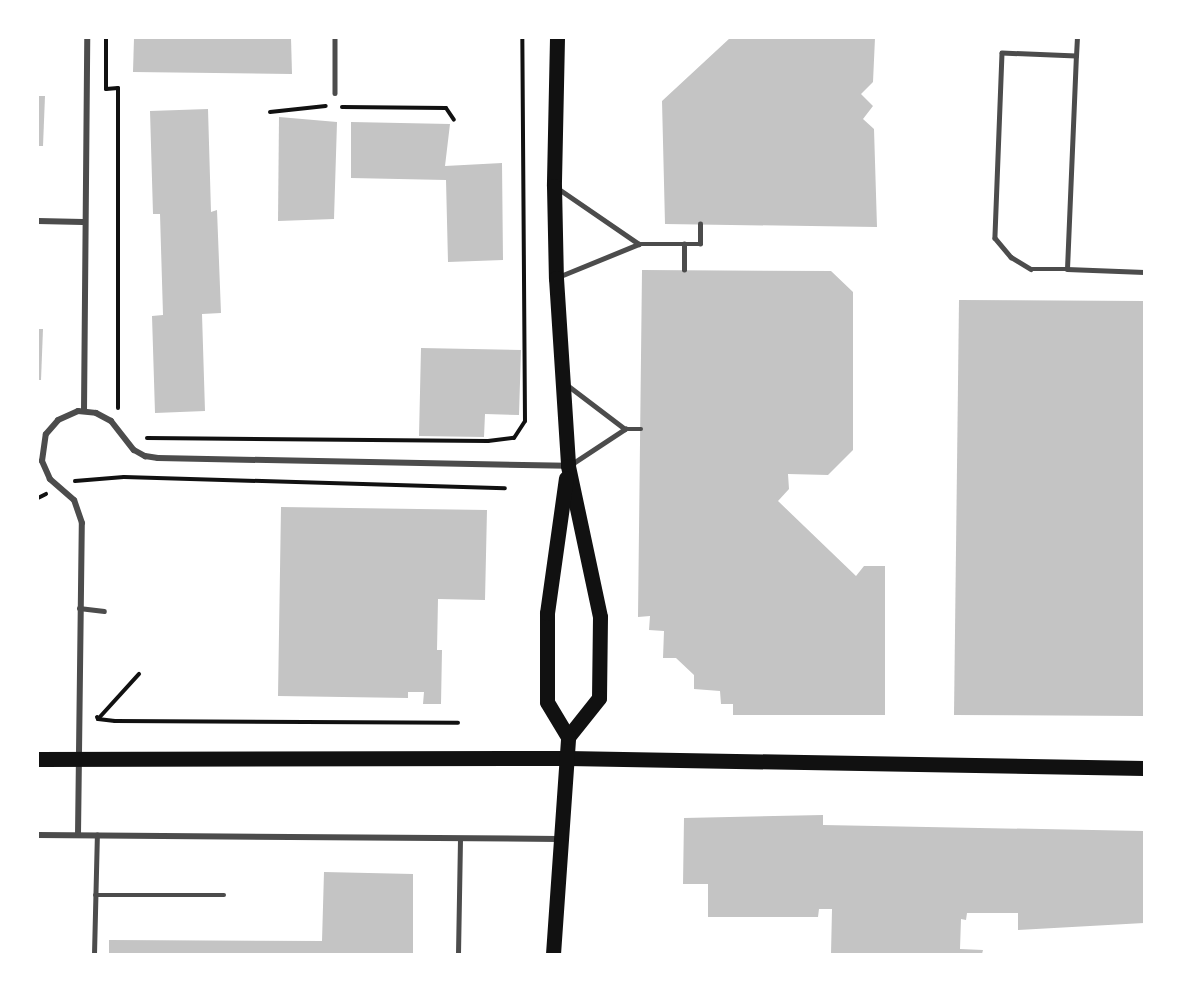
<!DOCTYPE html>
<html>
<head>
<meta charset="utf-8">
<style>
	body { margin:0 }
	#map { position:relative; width:1182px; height:992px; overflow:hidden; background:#fff; font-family:"Fira Sans",sans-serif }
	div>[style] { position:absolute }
	.building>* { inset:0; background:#c4c4c4 }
	.path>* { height:4px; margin:-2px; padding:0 2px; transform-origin:2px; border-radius:2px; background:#111 }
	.service>* { height:4.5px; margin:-2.25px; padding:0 2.25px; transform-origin:2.25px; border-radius:2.25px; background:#4c4c4c }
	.minor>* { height:6px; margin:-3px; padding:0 3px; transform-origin:3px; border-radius:3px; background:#4c4c4c }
	.primary>* { height:15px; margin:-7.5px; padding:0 7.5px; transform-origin:7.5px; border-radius:7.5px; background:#111 }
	span { translate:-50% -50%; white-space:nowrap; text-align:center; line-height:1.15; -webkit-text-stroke:6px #fff; paint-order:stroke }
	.frame { position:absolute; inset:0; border:39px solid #fff; pointer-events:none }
</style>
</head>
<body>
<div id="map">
	<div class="building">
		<div style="clip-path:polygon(134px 38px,291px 38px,292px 74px,133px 72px)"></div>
		<div style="clip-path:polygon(730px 38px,875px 38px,873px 82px,861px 94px,873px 106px,863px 119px,874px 129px,877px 227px,665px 224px,662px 101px)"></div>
		<div style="clip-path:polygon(38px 96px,45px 96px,43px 146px,38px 146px)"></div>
		<div style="clip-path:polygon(208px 109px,211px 212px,217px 210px,221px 313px,202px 314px,205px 411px,155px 413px,152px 316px,163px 315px,160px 214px,153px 214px,150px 111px)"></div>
		<div style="clip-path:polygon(279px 117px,337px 122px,334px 219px,278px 221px)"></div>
		<div style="clip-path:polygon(351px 122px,450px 124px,445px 166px,502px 163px,503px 260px,448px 262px,446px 180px,351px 178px)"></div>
		<div style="clip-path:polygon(642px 270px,831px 271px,853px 292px,853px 450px,828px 475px,788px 474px,789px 489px,778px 501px,856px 576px,864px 566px,885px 566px,885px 715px,733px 715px,733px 704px,721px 704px,720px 691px,694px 689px,694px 675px,676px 658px,663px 658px,664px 631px,649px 630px,650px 616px,638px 617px)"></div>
		<div style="clip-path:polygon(959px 300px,1144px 301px,1144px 716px,954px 715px)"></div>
		<div style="clip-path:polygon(38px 329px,43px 329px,41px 380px,38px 380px)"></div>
		<div style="clip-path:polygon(421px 348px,521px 350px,519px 415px,485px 414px,484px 437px,419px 436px)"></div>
		<div style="clip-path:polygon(281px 507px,487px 510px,485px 600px,438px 599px,437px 650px,442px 650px,441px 704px,423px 704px,424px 692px,408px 692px,408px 698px,278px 696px)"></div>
		<div style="clip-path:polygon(823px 815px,823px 825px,1144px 831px,1144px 923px,1018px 930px,1018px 913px,967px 913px,966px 920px,961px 919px,960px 949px,983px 950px,982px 954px,831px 954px,832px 909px,819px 909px,818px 917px,708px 917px,708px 884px,683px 884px,684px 818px)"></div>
		<div style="clip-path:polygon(324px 872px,413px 874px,413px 954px,109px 954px,109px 940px,322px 941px)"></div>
	</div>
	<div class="path">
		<div style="left:106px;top:38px;width:51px;rotate:90deg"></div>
		<div style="left:106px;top:89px;width:12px;rotate:-5deg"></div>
		<div style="left:118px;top:88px;width:320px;rotate:90deg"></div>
		<div style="left:342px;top:107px;width:104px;rotate:0.6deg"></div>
		<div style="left:446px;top:108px;width:14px;rotate:56deg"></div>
		<div style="left:270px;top:112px;width:56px;rotate:-6.1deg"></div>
		<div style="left:147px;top:438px;width:341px;rotate:0.5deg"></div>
		<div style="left:488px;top:441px;width:26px;rotate:-7deg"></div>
		<div style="left:514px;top:438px;width:20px;rotate:-57deg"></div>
		<div style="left:525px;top:421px;width:383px;rotate:-90.4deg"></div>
		<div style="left:75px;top:481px;width:49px;rotate:-4.7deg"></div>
		<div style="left:124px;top:477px;width:381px;rotate:1.7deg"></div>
		<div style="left:38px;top:498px;width:9px;rotate:-27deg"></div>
		<div style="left:97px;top:717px;width:2px;rotate:63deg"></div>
		<div style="left:98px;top:719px;width:17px;rotate:7deg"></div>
		<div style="left:115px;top:721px;width:343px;rotate:0.3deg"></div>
		<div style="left:98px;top:719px;width:61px;rotate:-47.7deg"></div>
	</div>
	<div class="service">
		<div style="left:335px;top:38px;width:55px;rotate:90deg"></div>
		<div style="left:1076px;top:56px;width:74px;rotate:-177.7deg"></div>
		<div style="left:1002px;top:53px;width:185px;rotate:92.2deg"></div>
		<div style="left:995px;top:238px;width:25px;rotate:50deg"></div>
		<div style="left:1011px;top:257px;width:23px;rotate:31deg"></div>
		<div style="left:1031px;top:269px;width:36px"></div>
		<div style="left:1067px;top:269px;width:213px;rotate:-87.6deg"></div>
		<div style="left:1076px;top:56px;width:18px;rotate:-87deg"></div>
		<div style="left:559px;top:189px;width:97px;rotate:34.5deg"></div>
		<div style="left:1067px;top:269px;width:77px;rotate:2.2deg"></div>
		<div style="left:684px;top:270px;width:26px;rotate:-90deg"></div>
		<div style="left:558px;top:277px;width:87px;rotate:-22.2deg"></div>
		<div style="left:639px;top:244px;width:61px"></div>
		<div style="left:700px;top:244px;width:20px;rotate:-90deg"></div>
		<div style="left:566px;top:384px;width:74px;rotate:37.3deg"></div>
		<div style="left:625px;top:429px;width:16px"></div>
		<div style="left:572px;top:464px;width:64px;rotate:-33.4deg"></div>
		<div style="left:79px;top:608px;width:25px;rotate:7deg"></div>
		<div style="left:95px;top:895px;width:129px"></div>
		<div style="left:94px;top:954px;width:119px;rotate:-88.6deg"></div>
		<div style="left:458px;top:954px;width:114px;rotate:-89deg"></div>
	</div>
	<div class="minor">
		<div style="left:38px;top:221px;width:45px;rotate:1.3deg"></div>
		<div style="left:84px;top:411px;width:373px;rotate:-89.5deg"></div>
		<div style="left:38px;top:835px;width:521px;rotate:0.44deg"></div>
		<div style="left:78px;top:835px;width:312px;rotate:-89.3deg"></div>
		<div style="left:82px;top:523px;width:24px;rotate:-109deg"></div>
		<div style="left:74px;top:500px;width:32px;rotate:-139deg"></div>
		<div style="left:50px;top:479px;width:20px;rotate:-114deg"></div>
		<div style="left:42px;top:461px;width:27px;rotate:-82deg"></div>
		<div style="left:46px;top:434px;width:18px;rotate:-49deg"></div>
		<div style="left:58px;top:420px;width:22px;rotate:-24deg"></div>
		<div style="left:78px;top:411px;width:18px;rotate:6deg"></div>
		<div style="left:96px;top:413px;width:17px;rotate:28deg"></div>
		<div style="left:111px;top:421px;width:37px;rotate:52deg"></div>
		<div style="left:134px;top:450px;width:13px;rotate:29deg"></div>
		<div style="left:145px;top:456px;width:13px;rotate:9deg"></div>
		<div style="left:158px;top:458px;width:409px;rotate:1.1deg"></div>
	</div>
	<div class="primary">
		<div style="left:557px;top:38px;width:148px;rotate:91.2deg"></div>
		<div style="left:554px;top:186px;width:92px;rotate:88.8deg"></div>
		<div style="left:556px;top:278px;width:188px;rotate:86.3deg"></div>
		<div style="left:568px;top:466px;width:154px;rotate:78deg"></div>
		<div style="left:600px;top:617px;width:81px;rotate:90.7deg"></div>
		<div style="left:599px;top:698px;width:50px;rotate:128.5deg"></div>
		<div style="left:38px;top:759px;width:529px;rotate:-0.11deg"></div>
		<div style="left:567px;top:758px;width:577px;rotate:0.99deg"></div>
		<div style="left:553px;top:954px;width:218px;rotate:-86deg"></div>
		<div style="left:568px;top:737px;width:41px;rotate:-121deg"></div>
		<div style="left:547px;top:702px;width:89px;rotate:-90deg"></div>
		<div style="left:547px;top:613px;width:136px;rotate:-82deg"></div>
	</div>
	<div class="frame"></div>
</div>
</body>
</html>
